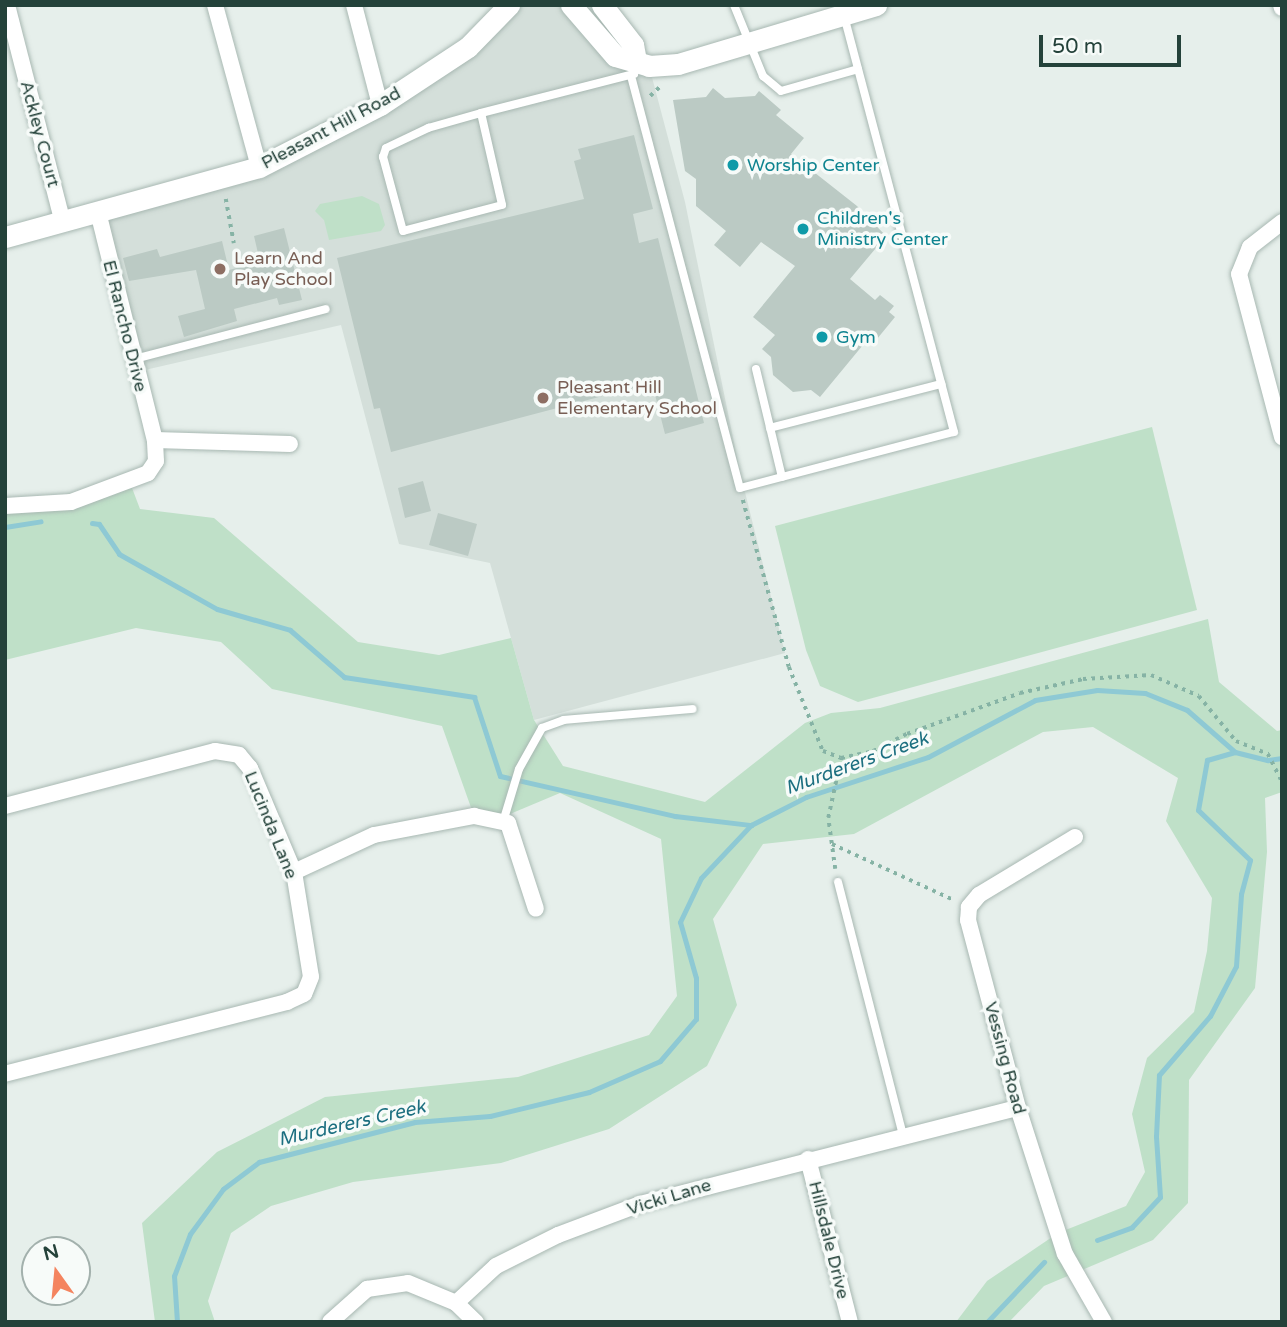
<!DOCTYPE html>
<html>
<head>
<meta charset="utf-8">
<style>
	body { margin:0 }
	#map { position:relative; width:1287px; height:1327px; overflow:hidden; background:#e6efeb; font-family:"Varela Round",sans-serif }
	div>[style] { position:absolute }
	.built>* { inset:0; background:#d4dfda }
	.green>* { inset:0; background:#bfe0c8 }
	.stream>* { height:5px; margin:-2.5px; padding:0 2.5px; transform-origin:2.5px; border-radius:2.5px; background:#8ec9d4 }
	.building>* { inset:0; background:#bbcac4 }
	.path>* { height:3.5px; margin-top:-1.75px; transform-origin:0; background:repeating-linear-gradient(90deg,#86b3a5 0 3.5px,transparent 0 8.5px) }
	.roads { filter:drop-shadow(0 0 2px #a8b8b2) drop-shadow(0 0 2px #a8b8b2) }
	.lane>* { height:8px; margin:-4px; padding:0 4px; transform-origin:4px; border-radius:4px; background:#fff }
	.street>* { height:16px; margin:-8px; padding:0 8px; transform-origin:8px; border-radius:8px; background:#fff }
	.secondary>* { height:21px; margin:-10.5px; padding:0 10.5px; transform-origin:10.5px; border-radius:10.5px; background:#fff }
	.dots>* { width:19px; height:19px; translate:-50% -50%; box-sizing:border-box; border:4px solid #f7fbf9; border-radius:50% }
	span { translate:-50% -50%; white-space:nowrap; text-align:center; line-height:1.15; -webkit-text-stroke:7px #f7fbf9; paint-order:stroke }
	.street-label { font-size:18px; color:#24423a }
	.culture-label { font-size:18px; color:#0d838f }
	.left { translate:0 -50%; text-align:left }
	.education-label { font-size:18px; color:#785e54 }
	.water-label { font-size:19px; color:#1c6f80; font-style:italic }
	.frame { position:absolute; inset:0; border:7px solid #24423a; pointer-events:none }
	.north { position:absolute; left:21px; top:1236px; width:70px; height:70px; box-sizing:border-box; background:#f7fbf9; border:2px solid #a3b1ad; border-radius:50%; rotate:345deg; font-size:19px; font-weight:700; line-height:28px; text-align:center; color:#24423a }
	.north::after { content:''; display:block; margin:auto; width:24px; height:32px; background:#f4845f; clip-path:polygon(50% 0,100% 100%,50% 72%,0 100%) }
	.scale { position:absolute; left:1039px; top:35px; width:142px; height:32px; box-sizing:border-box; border:4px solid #24423a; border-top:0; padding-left:9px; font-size:21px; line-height:24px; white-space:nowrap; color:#24423a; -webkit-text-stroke:5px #f7fbf9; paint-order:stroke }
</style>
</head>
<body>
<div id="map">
	<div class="built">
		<div style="clip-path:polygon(509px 5px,571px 5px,614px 56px,649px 66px,685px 202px,740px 472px,785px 653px,534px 720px,490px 563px,399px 544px,341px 325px,136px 372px,103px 213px,164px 193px,380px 105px)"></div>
	</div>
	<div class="green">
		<div style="clip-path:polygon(362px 196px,379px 204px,385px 225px,381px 231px,329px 240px,324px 220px,315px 211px,320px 204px)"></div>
		<div style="clip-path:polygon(1152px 427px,1197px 610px,858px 702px,820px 686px,806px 650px,775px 526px)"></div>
		<div style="clip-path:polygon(129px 480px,140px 509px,214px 518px,358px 642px,439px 655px,511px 638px,534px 720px,563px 766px,705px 802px,805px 723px,831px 713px,880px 708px,1208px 619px,1219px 682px,1277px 731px,1282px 730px,1282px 792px,1265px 798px,1267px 852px,1255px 988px,1189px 1080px,1188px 1203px,1153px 1240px,1044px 1286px,1009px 1322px,956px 1322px,987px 1281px,1058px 1233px,1126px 1206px,1145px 1172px,1132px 1114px,1147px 1058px,1194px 1012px,1207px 951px,1212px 898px,1166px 821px,1178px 778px,1093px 727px,1043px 732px,854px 834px,763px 844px,713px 919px,737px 1005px,707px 1066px,609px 1129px,501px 1163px,353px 1182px,271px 1206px,231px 1233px,208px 1301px,215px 1322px,155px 1322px,142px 1223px,217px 1152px,325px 1097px,518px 1077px,649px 1035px,677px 996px,661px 839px,560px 793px,510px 814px,474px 816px,442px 726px,272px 689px,221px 642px,136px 628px,5px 660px,5px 506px,71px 502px)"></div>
	</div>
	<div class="stream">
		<div style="left:92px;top:523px;width:7px;rotate:8deg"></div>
		<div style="left:99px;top:524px;width:36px;rotate:56deg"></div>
		<div style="left:119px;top:554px;width:112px;rotate:29.3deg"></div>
		<div style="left:217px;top:609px;width:76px;rotate:16deg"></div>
		<div style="left:290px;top:630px;width:72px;rotate:41deg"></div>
		<div style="left:344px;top:677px;width:132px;rotate:8.7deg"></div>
		<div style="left:474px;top:697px;width:83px;rotate:71.8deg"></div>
		<div style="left:500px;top:776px;width:180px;rotate:12.9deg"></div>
		<div style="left:675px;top:816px;width:77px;rotate:6.8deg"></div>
		<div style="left:5px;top:527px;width:36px;rotate:-9deg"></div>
		<div style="left:1097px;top:1240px;width:37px;rotate:-20deg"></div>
		<div style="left:1132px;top:1227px;width:41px;rotate:-47deg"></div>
		<div style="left:1160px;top:1197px;width:61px;rotate:-93.8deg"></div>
		<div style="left:1156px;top:1136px;width:61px;rotate:-87.2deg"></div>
		<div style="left:1159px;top:1075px;width:78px;rotate:-49.2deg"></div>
		<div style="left:1210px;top:1016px;width:56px;rotate:-62.5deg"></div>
		<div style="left:1236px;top:966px;width:72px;rotate:-86deg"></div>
		<div style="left:1241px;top:894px;width:35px;rotate:-75deg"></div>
		<div style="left:1250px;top:860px;width:72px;rotate:-136.1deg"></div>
		<div style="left:1198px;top:810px;width:51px;rotate:-79.8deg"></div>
		<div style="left:1207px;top:760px;width:29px;rotate:-16deg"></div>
		<div style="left:177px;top:1322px;width:46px;rotate:-93.7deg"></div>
		<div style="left:174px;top:1276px;width:45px;rotate:-69.1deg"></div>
		<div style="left:190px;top:1234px;width:56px;rotate:-53.7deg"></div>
		<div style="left:223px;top:1189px;width:45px;rotate:-36.9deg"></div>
		<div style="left:259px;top:1162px;width:161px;rotate:-14.4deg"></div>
		<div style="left:415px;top:1122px;width:75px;rotate:-4.6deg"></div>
		<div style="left:490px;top:1116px;width:102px;rotate:-13.6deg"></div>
		<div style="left:589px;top:1092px;width:77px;rotate:-23.6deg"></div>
		<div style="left:660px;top:1061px;width:55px;rotate:-49.4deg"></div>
		<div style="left:696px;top:1019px;width:41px;rotate:-90deg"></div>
		<div style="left:696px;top:978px;width:58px;rotate:-105.9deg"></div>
		<div style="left:680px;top:922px;width:49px;rotate:-64.5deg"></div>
		<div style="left:701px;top:878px;width:73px;rotate:-46.7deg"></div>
		<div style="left:751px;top:825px;width:62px;rotate:-27deg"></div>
		<div style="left:806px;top:797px;width:128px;rotate:-18.2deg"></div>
		<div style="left:928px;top:757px;width:121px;rotate:-28deg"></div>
		<div style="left:1035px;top:700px;width:63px;rotate:-9.2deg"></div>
		<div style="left:1097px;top:690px;width:48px;rotate:3.6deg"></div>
		<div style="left:1145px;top:693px;width:45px;rotate:22deg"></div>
		<div style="left:1187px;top:710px;width:64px;rotate:41.2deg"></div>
		<div style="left:1235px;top:752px;width:34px;rotate:14deg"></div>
		<div style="left:1268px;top:760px;width:14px;rotate:-8deg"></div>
		<div style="left:987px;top:1322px;width:83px;rotate:-46.5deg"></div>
	</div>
	<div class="building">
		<div style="clip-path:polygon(713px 88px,725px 98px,755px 96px,759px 91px,781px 110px,776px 115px,804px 138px,791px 154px,857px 206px,886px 236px,850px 279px,875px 300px,880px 295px,894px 306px,889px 312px,895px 317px,877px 339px,872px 334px,820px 397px,811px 390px,793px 392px,773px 375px,771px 357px,762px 349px,775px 335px,753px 317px,795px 266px,761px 242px,740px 267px,714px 245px,726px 231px,696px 206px,696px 179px,685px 171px,673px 100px,706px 97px)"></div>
		<div style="clip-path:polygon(634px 135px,653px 209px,633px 214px,639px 243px,658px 238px,704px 423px,665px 434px,652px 383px,391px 452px,380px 408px,374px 409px,337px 258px,584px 199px,574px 161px,581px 159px,578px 149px)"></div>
		<div style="clip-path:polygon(284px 228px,302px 300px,279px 305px,277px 298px,234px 309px,237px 321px,184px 337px,178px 316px,205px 309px,196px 270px,129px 281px,123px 258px,157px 249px,160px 257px,222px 241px,229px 270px,260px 262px,254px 236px)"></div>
		<div style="clip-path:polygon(423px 481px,431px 511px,405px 518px,398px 488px)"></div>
		<div style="clip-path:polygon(438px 513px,477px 524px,468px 556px,429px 545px)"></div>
	</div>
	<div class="path">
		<div style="left:650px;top:96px;width:16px;rotate:-43deg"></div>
		<div style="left:226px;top:199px;width:45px;rotate:79.7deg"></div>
		<div style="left:743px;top:500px;width:173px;rotate:74.6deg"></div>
		<div style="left:789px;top:667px;width:91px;rotate:68deg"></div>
		<div style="left:823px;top:751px;width:19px;rotate:21deg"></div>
		<div style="left:841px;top:758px;width:33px;rotate:-12deg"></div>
		<div style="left:873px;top:751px;width:38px;rotate:-27deg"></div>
		<div style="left:907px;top:734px;width:120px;rotate:-19.9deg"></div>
		<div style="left:1020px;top:693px;width:65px;rotate:-12.5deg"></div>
		<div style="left:1083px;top:679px;width:68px;rotate:-3.4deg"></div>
		<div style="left:1151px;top:675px;width:52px;rotate:23.6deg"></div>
		<div style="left:1199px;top:696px;width:58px;rotate:50.6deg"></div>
		<div style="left:1236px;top:741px;width:35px;rotate:22deg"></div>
		<div style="left:1268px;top:754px;width:31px;rotate:63deg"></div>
		<div style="left:832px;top:844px;width:134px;rotate:24.7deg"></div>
		<div style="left:835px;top:869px;width:51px;rotate:-97.8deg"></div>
		<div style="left:828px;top:818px;width:61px;rotate:-77.8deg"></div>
	</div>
	<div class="roads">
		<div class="lane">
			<div style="left:734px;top:5px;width:77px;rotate:67.8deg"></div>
			<div style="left:763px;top:76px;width:23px;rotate:40deg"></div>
			<div style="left:781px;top:91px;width:80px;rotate:-15.9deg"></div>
			<div style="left:631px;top:76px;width:426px;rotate:75.2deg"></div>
			<div style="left:740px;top:488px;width:221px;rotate:-14.7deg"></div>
			<div style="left:954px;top:432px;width:431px;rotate:-104.8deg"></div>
			<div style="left:481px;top:113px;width:94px;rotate:77.1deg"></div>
			<div style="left:502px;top:205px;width:102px;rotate:165.3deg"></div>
			<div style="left:403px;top:231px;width:77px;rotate:-105.1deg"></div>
			<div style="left:383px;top:157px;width:9px;rotate:-72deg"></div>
			<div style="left:386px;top:148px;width:47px;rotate:-25.5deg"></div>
			<div style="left:428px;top:128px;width:55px;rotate:-15.8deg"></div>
			<div style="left:481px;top:113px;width:158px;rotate:-14.3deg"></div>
			<div style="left:134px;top:359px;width:198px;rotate:-14.6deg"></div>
			<div style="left:756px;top:369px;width:111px;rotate:76.5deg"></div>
			<div style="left:770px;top:428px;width:177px;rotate:-14.4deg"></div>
			<div style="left:503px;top:822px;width:55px;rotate:-73.2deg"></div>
			<div style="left:519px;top:769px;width:47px;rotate:-60.7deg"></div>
			<div style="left:542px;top:728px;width:23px;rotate:-20deg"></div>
			<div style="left:564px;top:720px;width:129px;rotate:-4.9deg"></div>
			<div style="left:838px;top:882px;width:262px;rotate:75.6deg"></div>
		</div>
		<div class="street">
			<div style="left:7px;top:5px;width:225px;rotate:75.6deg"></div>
			<div style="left:215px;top:5px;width:168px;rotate:74.8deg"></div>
			<div style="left:354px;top:5px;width:103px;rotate:75.4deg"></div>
			<div style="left:1281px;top:5px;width:3px;rotate:72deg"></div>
			<div style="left:98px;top:212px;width:235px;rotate:76deg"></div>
			<div style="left:1282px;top:222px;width:41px;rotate:142deg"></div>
			<div style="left:1250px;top:247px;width:29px;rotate:112deg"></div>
			<div style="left:1239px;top:274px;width:169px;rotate:75.2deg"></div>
			<div style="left:5px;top:506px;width:66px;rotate:-3.5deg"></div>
			<div style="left:71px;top:502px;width:82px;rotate:-20.6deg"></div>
			<div style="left:148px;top:473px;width:14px;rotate:-56deg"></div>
			<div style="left:156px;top:461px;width:21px;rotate:-93deg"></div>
			<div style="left:155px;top:440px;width:135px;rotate:1.7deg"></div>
			<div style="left:5px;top:806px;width:217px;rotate:-14.7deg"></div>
			<div style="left:215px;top:751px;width:24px;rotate:9deg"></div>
			<div style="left:239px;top:755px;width:17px;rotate:50deg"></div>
			<div style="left:250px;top:768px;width:113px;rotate:67.1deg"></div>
			<div style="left:294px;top:872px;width:106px;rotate:80.8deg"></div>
			<div style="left:311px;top:977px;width:18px;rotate:112deg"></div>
			<div style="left:304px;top:994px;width:19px;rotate:155deg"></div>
			<div style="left:287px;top:1002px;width:291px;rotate:165.7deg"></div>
			<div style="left:1075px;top:837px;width:112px;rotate:148.9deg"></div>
			<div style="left:979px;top:895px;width:16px;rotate:130deg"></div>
			<div style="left:969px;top:907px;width:13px;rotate:94deg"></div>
			<div style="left:968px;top:920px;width:195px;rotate:75.1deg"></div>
			<div style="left:1018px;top:1108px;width:153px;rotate:72.2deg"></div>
			<div style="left:1065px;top:1254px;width:78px;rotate:60.2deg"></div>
			<div style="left:294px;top:872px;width:88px;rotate:-24.8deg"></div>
			<div style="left:374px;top:835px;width:102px;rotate:-10.8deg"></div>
			<div style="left:474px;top:816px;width:35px;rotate:12deg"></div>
			<div style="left:508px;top:823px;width:90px;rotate:72deg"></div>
			<div style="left:808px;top:1159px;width:168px;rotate:75.6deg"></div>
			<div style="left:456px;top:1303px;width:54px;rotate:-42.8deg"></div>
			<div style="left:496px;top:1266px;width:69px;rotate:-26.6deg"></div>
			<div style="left:558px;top:1235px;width:88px;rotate:-20.7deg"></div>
			<div style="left:640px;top:1204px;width:390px;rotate:-14.3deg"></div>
			<div style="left:330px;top:1322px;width:50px;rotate:-41.7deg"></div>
			<div style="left:367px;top:1289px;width:41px;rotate:-8.3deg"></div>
			<div style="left:408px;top:1283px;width:52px;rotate:22.6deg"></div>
			<div style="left:456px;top:1303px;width:28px;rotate:44deg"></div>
		</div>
		<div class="secondary">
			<div style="left:571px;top:5px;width:67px;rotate:49.2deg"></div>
			<div style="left:615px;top:56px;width:35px;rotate:16deg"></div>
			<div style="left:649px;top:66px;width:29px;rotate:-4deg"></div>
			<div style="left:678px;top:64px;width:207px;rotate:-16.6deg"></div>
			<div style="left:602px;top:5px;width:51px;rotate:52.2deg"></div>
			<div style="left:633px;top:45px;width:15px;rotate:79deg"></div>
			<div style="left:5px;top:237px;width:263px;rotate:-15.4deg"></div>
			<div style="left:259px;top:167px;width:136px;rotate:-27.1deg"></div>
			<div style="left:380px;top:105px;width:105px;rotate:-33.4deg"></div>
			<div style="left:468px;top:47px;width:59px;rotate:-45.7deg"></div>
		</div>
	</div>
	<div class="dots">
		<div style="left:733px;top:165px;background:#0f9aa8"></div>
		<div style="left:803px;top:229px;background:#0f9aa8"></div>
		<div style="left:220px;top:269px;background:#8d6e63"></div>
		<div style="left:822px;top:337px;background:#0f9aa8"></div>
		<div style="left:543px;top:398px;background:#8d6e63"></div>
	</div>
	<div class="street-label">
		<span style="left:331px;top:128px;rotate:-28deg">Pleasant Hill Road</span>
		<span style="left:40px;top:134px;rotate:75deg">Ackley Court</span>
		<span style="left:125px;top:326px;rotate:76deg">El Rancho Drive</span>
		<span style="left:271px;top:825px;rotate:68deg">Lucinda Lane</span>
		<span style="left:1005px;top:1058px;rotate:75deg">Vessing Road</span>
		<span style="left:669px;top:1197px;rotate:-17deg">Vicki Lane</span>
		<span style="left:829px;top:1240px;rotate:76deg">Hillsdale Drive</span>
	</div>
	<div class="culture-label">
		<span class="left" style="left:747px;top:165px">Worship Center</span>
		<span class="left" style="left:817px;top:229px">Children's<br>Ministry Center</span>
		<span class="left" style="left:836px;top:337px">Gym</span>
	</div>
	<div class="education-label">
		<span class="left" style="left:234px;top:269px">Learn And<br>Play School</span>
		<span class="left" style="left:557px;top:398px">Pleasant Hill<br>Elementary School</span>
	</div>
	<div class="water-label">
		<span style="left:857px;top:764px;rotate:-20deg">Murderers Creek</span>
		<span style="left:352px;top:1124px;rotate:-13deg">Murderers Creek</span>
	</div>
	<div class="frame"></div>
	<div class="north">N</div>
	<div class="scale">50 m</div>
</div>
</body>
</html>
